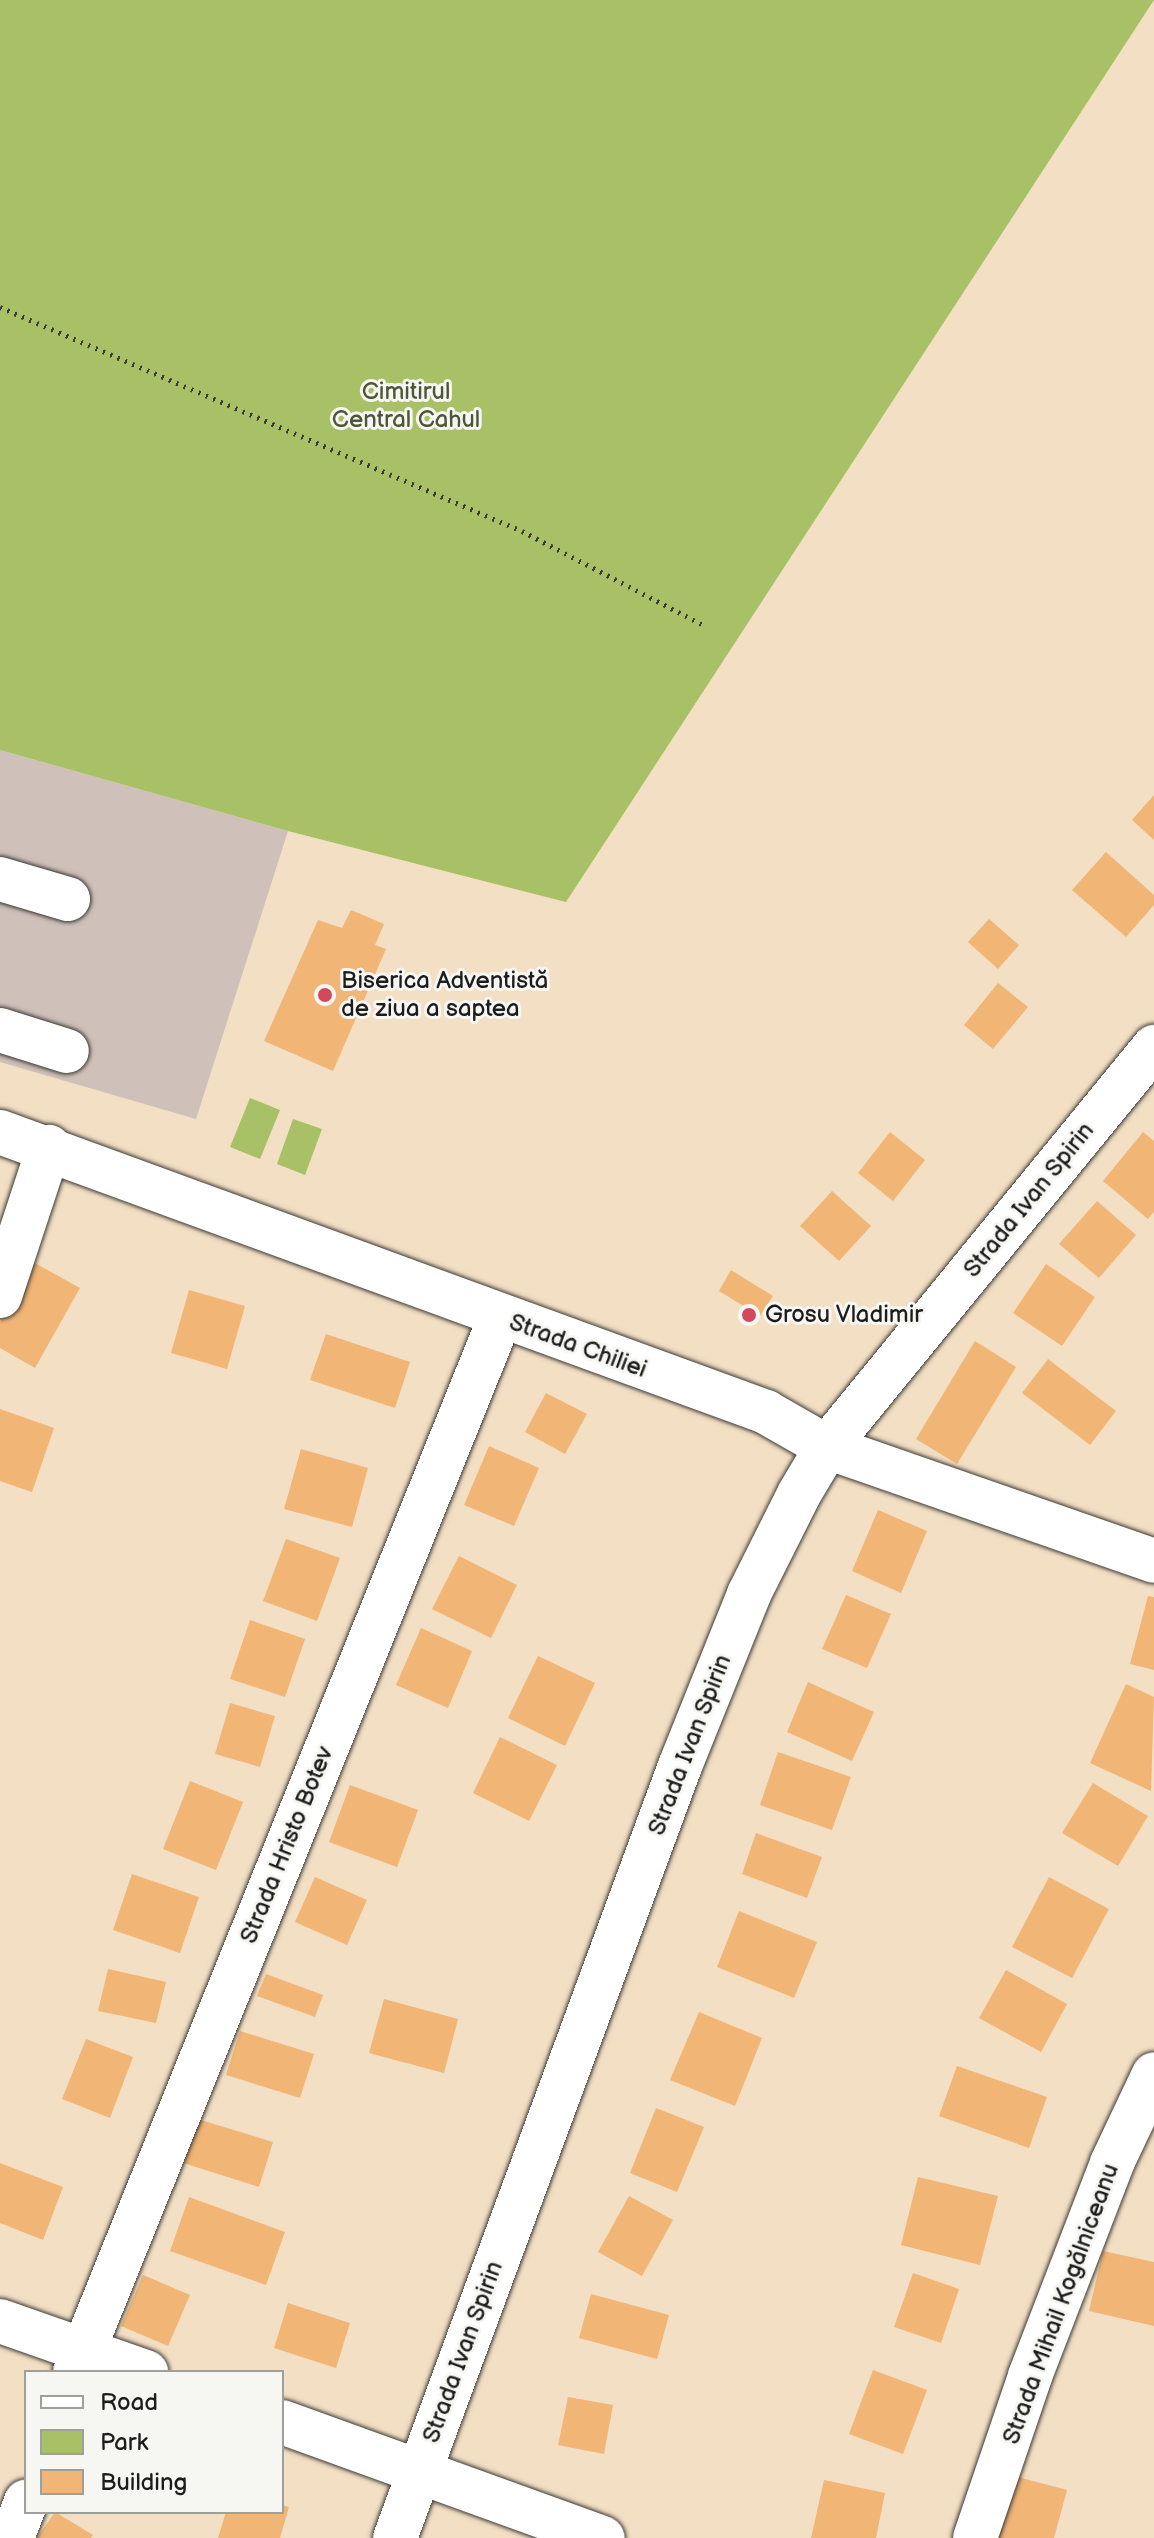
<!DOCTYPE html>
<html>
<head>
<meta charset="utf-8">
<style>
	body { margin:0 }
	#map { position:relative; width:1154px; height:2538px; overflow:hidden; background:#f3dfc4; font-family:"Balsamiq Sans",sans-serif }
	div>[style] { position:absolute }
	.industrial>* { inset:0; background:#cfc0ba }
	.green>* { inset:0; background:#a8c166 }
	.building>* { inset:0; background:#f1b576 }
	.path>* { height:5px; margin-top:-2.5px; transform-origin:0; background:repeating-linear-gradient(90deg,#3c3935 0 2px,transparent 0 8px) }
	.roads { filter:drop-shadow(0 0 2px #3c3935) drop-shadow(0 0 2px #3c3935) }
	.minor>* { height:44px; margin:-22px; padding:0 22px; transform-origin:22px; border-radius:22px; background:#fff }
	.dots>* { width:22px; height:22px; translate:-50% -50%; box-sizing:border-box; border:4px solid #f6f6f2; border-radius:50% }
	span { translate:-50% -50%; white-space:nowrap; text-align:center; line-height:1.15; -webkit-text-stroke:6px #f6f6f2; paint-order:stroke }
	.park-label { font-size:24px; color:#4d5636 }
	.poi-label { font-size:24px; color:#1c1c1c }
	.left { translate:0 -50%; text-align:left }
	.street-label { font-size:24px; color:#1c1c1c }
	.legend { position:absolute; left:24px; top:2370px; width:260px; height:144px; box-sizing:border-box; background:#f6f6f2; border:2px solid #9f9f9c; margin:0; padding:10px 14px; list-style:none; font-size:24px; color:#1c1c1c }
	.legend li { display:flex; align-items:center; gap:16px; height:40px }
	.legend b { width:40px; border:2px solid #9f9f9c }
</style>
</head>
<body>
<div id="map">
	<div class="industrial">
		<div style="clip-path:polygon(0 750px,288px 831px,196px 1119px,0 1062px)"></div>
	</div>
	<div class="green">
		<div style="clip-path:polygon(0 0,1154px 0,566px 902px,288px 831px,0 750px)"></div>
		<div style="clip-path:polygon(250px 1098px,280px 1110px,260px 1159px,230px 1147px)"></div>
		<div style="clip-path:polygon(293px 1119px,322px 1129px,305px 1175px,277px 1164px)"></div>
	</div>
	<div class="building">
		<div style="clip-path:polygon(1154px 795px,1154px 840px,1132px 820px)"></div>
		<div style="clip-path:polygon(1106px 852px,1154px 895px,1154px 905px,1126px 937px,1072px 890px)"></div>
		<div style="clip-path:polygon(351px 910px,384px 924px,375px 945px,386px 949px,333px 1071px,264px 1041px,318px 920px,342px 928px)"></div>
		<div style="clip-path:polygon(989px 919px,1019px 945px,998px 969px,968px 942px)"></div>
		<div style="clip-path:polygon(998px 983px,1028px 1007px,993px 1049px,964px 1025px)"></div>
		<div style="clip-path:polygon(890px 1132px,925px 1160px,893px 1201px,858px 1173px)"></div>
		<div style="clip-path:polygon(1143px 1132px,1154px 1141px,1154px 1212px,1148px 1219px,1103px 1181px)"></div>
		<div style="clip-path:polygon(832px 1191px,871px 1226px,839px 1261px,800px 1226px)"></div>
		<div style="clip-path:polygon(1097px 1201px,1136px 1235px,1099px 1278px,1059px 1244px)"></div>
		<div style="clip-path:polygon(33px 1262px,80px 1288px,35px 1368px,0 1348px,0 1322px)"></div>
		<div style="clip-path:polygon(1046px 1264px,1095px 1297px,1062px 1346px,1013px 1313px)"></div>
		<div style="clip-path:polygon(731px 1270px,773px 1296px,760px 1316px,719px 1291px)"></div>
		<div style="clip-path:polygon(189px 1290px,245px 1306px,227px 1369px,171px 1353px)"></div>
		<div style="clip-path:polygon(326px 1334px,410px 1362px,395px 1408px,310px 1380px)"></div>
		<div style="clip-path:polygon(975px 1341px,1016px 1367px,957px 1464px,916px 1439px)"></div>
		<div style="clip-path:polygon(1048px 1359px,1116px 1411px,1090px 1445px,1022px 1393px)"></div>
		<div style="clip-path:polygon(546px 1393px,587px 1414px,565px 1454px,525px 1432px)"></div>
		<div style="clip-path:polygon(0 1409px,54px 1428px,32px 1492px,0 1481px)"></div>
		<div style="clip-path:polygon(489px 1446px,539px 1468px,514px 1526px,464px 1505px)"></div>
		<div style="clip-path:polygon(301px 1449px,368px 1468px,352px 1527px,284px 1509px)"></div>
		<div style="clip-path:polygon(878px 1510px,927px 1531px,901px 1593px,852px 1571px)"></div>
		<div style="clip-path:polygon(286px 1539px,340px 1558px,317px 1621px,263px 1601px)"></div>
		<div style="clip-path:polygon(459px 1556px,517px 1585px,491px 1638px,432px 1609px)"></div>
		<div style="clip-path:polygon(846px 1595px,891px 1614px,867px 1668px,822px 1649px)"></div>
		<div style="clip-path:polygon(1148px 1596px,1154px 1597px,1154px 1670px,1130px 1664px)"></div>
		<div style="clip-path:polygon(250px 1620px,305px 1639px,285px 1697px,230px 1679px)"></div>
		<div style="clip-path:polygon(421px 1628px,472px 1651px,448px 1708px,396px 1685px)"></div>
		<div style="clip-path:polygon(538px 1656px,595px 1683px,565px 1746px,508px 1718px)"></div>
		<div style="clip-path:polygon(808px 1682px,874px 1712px,852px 1761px,787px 1732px)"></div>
		<div style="clip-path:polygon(1126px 1684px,1154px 1697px,1151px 1791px,1090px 1763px)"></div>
		<div style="clip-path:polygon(230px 1703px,275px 1716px,260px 1767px,215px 1754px)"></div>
		<div style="clip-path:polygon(500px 1737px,557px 1765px,529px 1821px,473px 1793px)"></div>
		<div style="clip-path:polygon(778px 1752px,851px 1777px,832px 1830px,760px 1805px)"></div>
		<div style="clip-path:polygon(190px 1781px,243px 1802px,216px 1870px,163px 1849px)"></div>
		<div style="clip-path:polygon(1093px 1783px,1148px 1816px,1118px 1866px,1062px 1833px)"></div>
		<div style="clip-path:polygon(350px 1785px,418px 1810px,397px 1867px,329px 1842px)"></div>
		<div style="clip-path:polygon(756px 1833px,822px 1857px,807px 1898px,742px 1874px)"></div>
		<div style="clip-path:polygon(132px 1874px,199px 1897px,180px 1953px,113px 1930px)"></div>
		<div style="clip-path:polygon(315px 1877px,367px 1900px,347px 1945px,295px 1922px)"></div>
		<div style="clip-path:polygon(1049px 1877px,1109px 1909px,1072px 1978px,1012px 1947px)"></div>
		<div style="clip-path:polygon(739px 1911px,817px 1942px,794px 1998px,717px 1967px)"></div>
		<div style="clip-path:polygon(108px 1969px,166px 1982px,156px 2023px,98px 2011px)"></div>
		<div style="clip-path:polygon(1006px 1970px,1067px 2004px,1041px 2052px,979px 2018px)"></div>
		<div style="clip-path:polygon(266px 1974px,323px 1995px,315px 2017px,257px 1996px)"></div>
		<div style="clip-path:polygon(384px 1999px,458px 2019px,444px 2073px,369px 2053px)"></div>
		<div style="clip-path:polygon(699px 2012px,762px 2038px,735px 2106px,670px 2080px)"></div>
		<div style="clip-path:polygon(240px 2031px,314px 2054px,300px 2098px,226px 2075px)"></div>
		<div style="clip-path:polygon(86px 2039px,133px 2057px,110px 2118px,62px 2099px)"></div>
		<div style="clip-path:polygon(957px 2066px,1047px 2097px,1029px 2148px,939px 2116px)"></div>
		<div style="clip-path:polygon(656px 2108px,704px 2127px,677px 2192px,630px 2173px)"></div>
		<div style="clip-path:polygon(194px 2118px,273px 2142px,259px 2187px,180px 2162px)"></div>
		<div style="clip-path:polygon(0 2163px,63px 2187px,43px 2240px,0 2223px)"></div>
		<div style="clip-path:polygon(918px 2177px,998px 2196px,980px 2265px,901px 2245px)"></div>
		<div style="clip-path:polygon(629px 2196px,673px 2220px,642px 2276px,598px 2252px)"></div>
		<div style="clip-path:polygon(189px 2197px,285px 2232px,266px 2285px,170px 2251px)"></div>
		<div style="clip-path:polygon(1103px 2251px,1154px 2262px,1154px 2326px,1089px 2311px)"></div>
		<div style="clip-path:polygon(913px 2273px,959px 2289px,941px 2343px,894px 2327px)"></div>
		<div style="clip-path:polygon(143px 2275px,190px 2295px,168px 2346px,121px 2326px)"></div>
		<div style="clip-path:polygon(591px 2294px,669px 2315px,657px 2359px,579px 2338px)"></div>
		<div style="clip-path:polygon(288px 2303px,350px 2323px,336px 2368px,274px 2348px)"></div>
		<div style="clip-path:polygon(873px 2370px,927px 2390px,903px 2454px,849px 2434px)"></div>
		<div style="clip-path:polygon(568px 2397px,613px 2405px,604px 2454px,558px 2445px)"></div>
		<div style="clip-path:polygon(1014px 2476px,1067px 2490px,1054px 2538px,998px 2538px)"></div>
		<div style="clip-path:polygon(824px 2480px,885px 2493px,876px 2538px,811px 2538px)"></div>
		<div style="clip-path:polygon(282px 2505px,289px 2507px,280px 2538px,218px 2538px,226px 2512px,282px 2512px)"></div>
		<div style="clip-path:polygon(55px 2512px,93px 2535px,91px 2538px,37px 2538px)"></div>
	</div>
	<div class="path">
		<div style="left:0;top:307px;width:568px;rotate:23.23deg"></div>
		<div style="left:522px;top:531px;width:204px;rotate:27.4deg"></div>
	</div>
	<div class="roads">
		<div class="minor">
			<div style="left:0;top:879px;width:71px;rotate:16.4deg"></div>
			<div style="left:0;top:1030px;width:70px;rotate:17.4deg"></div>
			<div style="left:0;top:1132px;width:816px;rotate:20.08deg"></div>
			<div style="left:766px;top:1412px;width:70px;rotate:29.8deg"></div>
			<div style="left:827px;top:1447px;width:346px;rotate:19.2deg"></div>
			<div style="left:0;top:1296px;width:157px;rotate:-71.8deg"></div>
			<div style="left:0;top:2321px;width:155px;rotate:19.3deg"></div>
			<div style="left:75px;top:2372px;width:1136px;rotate:-68.04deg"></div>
			<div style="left:282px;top:2422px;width:341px;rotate:19.9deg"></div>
			<div style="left:12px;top:2538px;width:39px;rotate:-69deg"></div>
			<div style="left:395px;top:2538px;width:823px;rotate:-69.74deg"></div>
			<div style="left:680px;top:1766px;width:185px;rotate:-68.1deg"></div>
			<div style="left:749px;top:1594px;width:112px;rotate:-63.4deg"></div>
			<div style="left:799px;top:1494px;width:55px;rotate:-59.2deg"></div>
			<div style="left:827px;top:1447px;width:517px;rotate:-50.73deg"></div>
			<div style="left:975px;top:2538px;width:171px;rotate:-71.2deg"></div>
			<div style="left:1030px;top:2376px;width:228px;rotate:-68.9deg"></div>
			<div style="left:1112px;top:2163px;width:98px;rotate:-64.7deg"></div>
		</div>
	</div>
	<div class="dots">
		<div style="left:325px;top:995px;background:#d1495b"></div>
		<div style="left:749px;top:1315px;background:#d1495b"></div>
	</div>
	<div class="park-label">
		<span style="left:406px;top:406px">Cimitirul<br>Central Cahul</span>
	</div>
	<div class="poi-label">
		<span class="left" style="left:341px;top:995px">Biserica Adventistă<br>de ziua a saptea</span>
		<span class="left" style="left:765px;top:1315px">Grosu Vladimir</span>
	</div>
	<div class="street-label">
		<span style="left:1029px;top:1200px;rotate:-51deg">Strada Ivan Spirin</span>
		<span style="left:578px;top:1346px;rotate:20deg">Strada Chiliei</span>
		<span style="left:690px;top:1745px;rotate:-69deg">Strada Ivan Spirin</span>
		<span style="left:287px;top:1845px;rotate:-68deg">Strada Hristo Botev</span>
		<span style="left:1061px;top:2304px;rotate:-70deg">Strada Mihail Kogălniceanu</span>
		<span style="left:463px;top:2352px;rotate:-70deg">Strada Ivan Spirin</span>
	</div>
	<ul class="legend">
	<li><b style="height:10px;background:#fff"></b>Road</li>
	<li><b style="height:22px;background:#a8c166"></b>Park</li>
	<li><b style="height:22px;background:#f1b576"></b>Building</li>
	</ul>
</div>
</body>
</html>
